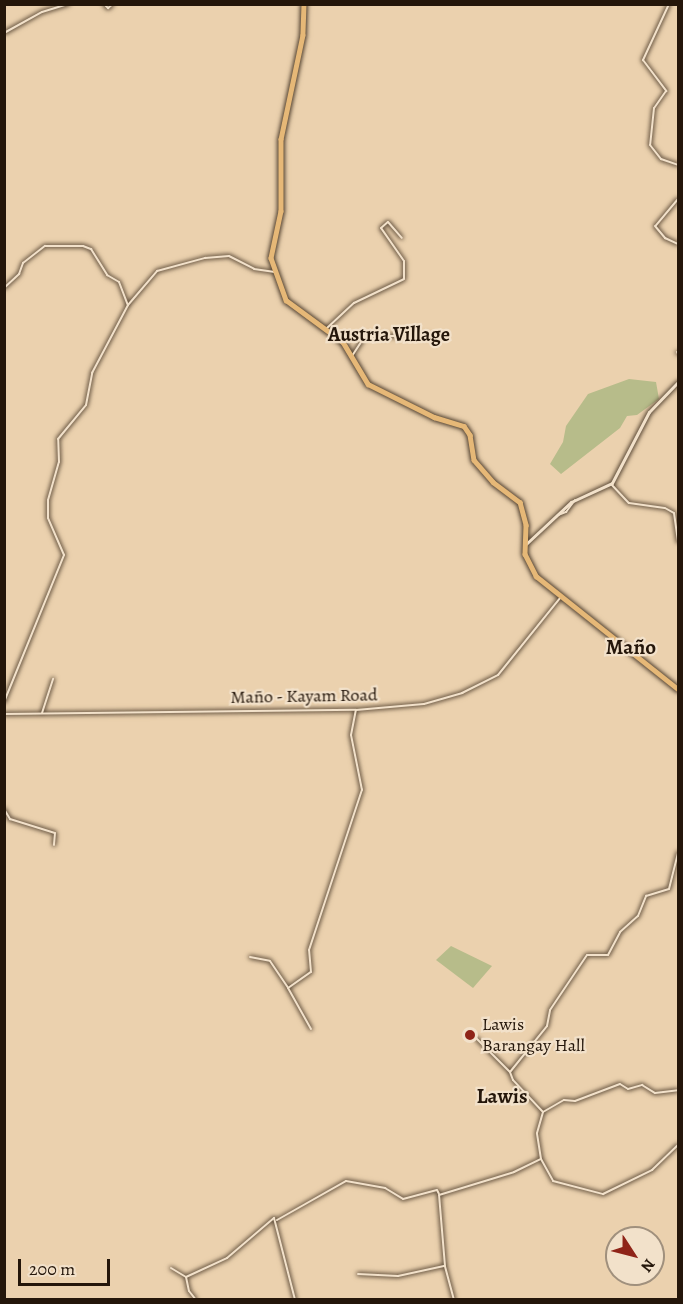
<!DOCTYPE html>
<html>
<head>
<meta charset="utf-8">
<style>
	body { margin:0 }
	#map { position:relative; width:683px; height:1304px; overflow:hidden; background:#ebd1ae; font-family:Alegreya,serif }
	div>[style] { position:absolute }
	.green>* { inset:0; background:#b7bc8a }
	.roads { filter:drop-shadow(0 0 2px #564533) drop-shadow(0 0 2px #564533) }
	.minor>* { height:2px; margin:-1px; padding:0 1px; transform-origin:1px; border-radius:1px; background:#f2e1ca }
	.tertiary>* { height:3px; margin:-1.5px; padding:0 1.5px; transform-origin:1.5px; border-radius:1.5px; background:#f2e1ca }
	.trunk>* { height:4.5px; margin:-2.25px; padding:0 2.25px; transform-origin:2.25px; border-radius:2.25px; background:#e6b877 }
	.dots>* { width:16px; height:16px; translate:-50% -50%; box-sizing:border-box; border:3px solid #f2e1ca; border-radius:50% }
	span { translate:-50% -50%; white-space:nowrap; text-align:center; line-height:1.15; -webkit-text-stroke:4.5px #f2e1ca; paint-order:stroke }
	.street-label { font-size:18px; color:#24160a }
	.poi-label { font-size:18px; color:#24160a }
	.left { translate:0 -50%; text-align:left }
	.neighbourhood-label { font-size:20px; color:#24160a; font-weight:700 }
	.quarter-label { font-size:21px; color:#24160a; font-weight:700 }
	.frame { position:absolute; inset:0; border:6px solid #24160a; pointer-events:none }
	.north { position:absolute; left:605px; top:1226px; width:60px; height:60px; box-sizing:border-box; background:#f2e1ca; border:2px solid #a0907d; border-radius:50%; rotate:126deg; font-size:16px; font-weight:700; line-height:24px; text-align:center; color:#24160a }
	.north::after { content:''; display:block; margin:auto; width:21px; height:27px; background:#8f2418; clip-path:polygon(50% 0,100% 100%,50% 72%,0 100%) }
	.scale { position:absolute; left:18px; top:1259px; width:92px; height:27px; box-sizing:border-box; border:3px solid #24160a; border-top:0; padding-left:8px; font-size:18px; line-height:21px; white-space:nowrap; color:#24160a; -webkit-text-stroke:4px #f2e1ca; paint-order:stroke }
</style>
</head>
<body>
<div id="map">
	<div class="green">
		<div style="clip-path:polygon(629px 379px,656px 382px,659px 399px,637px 415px,627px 416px,620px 428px,561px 474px,550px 464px,563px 442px,566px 426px,588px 394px)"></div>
		<div style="clip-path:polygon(451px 946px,492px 966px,473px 988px,436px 960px)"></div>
	</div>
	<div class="roads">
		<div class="minor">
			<div style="left:104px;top:4px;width:6px;rotate:45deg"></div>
			<div style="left:108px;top:8px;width:6px;rotate:-39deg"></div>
			<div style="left:669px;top:4px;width:62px;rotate:114.9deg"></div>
			<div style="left:643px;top:60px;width:39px;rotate:53deg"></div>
			<div style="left:666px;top:91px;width:21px;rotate:125deg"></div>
			<div style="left:654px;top:108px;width:37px;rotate:96deg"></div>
			<div style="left:650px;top:145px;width:18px;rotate:52deg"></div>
			<div style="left:661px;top:159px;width:18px;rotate:19deg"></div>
			<div style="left:4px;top:33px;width:43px;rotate:-28.9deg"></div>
			<div style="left:42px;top:12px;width:28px;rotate:-17deg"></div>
			<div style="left:678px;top:199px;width:35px;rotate:130deg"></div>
			<div style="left:655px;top:226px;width:16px;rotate:50deg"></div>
			<div style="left:665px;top:238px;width:14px;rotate:25deg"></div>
			<div style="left:4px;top:288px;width:21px;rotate:-43deg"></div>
			<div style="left:19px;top:274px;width:12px;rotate:-70deg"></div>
			<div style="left:23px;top:263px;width:28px;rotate:-38deg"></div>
			<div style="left:45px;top:246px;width:38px"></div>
			<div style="left:83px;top:246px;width:9px;rotate:21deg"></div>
			<div style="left:91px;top:249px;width:31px;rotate:58deg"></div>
			<div style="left:107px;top:275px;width:14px;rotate:30deg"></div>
			<div style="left:119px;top:282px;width:25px;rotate:69deg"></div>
			<div style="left:327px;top:328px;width:37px;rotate:-43deg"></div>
			<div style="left:354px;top:303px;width:55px;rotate:-25.6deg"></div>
			<div style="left:404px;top:279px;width:18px;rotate:-90deg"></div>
			<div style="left:404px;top:261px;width:40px;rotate:-124.9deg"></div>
			<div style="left:381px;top:228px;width:9px;rotate:-41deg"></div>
			<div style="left:388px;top:222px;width:21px;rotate:49deg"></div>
			<div style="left:677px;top:352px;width:2px;rotate:63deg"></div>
			<div style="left:352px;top:356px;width:24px;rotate:-57deg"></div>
			<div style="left:365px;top:336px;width:66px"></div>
			<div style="left:611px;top:484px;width:26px;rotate:47deg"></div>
			<div style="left:629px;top:503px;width:36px;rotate:8deg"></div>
			<div style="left:665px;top:508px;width:10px;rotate:29deg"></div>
			<div style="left:674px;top:513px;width:29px;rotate:82deg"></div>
			<div style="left:558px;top:515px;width:9px;rotate:-21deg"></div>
			<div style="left:566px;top:512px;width:15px;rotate:-53deg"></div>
			<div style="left:4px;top:702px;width:159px;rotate:-67.8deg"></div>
			<div style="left:64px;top:555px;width:40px;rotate:-113.4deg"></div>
			<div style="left:48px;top:518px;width:18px;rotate:-90deg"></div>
			<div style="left:48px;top:500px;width:40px;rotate:-74deg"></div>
			<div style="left:59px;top:462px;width:23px;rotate:-92deg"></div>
			<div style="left:58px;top:439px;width:44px;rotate:-50.5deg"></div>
			<div style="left:86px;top:405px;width:33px;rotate:-79deg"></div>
			<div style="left:92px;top:373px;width:77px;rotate:-62.1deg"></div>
			<div style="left:128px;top:305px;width:45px;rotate:-49.5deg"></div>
			<div style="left:157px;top:271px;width:50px;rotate:-15.2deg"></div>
			<div style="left:205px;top:258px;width:24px;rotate:-5deg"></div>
			<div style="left:229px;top:256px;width:28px;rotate:27deg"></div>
			<div style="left:254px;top:269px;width:21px;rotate:8deg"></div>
			<div style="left:42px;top:713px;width:36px;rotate:-72deg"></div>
			<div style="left:4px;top:714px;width:352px;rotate:-0.7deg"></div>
			<div style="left:356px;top:710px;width:68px;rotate:-5deg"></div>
			<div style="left:424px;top:704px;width:40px;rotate:-16deg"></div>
			<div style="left:462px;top:693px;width:40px;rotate:-26.6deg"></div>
			<div style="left:498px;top:675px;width:100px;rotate:-51.1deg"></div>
			<div style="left:4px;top:809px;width:12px;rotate:59deg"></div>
			<div style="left:10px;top:819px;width:47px;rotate:17.3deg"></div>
			<div style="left:55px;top:833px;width:12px;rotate:95deg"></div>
			<div style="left:250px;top:957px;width:20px;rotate:11deg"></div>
			<div style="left:270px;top:961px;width:32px;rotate:56deg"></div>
			<div style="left:288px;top:988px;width:28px;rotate:-35deg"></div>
			<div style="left:311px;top:972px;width:22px;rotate:-95deg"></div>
			<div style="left:309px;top:950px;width:169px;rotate:-71.7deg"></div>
			<div style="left:362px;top:790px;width:56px;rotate:-101.3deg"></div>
			<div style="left:351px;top:735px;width:25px;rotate:-79deg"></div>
			<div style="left:288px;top:988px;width:47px;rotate:60.7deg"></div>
			<div style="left:476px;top:1038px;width:48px;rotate:45deg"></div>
			<div style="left:543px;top:1112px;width:24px;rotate:-30deg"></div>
			<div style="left:564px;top:1100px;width:11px;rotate:5deg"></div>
			<div style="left:575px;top:1101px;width:48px;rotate:-20.7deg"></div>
			<div style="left:620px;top:1084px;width:9px;rotate:32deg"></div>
			<div style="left:628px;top:1089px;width:15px;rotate:-16deg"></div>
			<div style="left:642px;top:1085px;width:15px;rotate:32deg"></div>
			<div style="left:655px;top:1093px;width:23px;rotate:-7deg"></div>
			<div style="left:541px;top:1159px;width:25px;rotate:61deg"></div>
			<div style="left:553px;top:1181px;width:52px;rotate:14.6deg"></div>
			<div style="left:603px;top:1194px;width:55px;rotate:-26.1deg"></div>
			<div style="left:652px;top:1170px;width:36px;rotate:-44deg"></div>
			<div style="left:277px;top:1220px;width:79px;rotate:-29.5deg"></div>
			<div style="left:346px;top:1181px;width:40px;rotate:10deg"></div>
			<div style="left:385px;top:1188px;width:21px;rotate:31deg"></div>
			<div style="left:403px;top:1199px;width:35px;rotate:-15deg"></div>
			<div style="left:437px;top:1190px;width:4px;rotate:63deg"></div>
			<div style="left:171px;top:1268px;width:17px;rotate:31deg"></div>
			<div style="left:186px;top:1277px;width:14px;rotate:78deg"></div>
			<div style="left:189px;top:1291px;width:11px;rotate:52deg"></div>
			<div style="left:358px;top:1274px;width:40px;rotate:2.9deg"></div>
			<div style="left:398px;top:1276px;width:47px;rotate:-12.3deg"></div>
			<div style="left:186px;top:1277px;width:45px;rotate:-24.9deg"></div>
			<div style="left:227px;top:1258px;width:62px;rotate:-40.4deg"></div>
			<div style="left:274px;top:1218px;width:85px;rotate:75.6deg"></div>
			<div style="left:454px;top:1300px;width:35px;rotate:-105deg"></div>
			<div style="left:445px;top:1266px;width:71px;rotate:-94.8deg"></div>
			<div style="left:439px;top:1195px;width:78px;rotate:-17deg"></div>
			<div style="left:514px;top:1172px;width:30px;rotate:-26deg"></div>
			<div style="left:541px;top:1159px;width:26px;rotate:-99deg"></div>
			<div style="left:537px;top:1133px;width:22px;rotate:-74deg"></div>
			<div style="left:543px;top:1112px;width:44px;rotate:-133.2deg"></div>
			<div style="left:513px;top:1080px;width:9px;rotate:-111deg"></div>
			<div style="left:510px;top:1072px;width:59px;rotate:-51.2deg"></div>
			<div style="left:547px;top:1026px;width:16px;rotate:-79deg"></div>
			<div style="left:550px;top:1010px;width:66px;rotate:-56.1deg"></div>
			<div style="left:587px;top:955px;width:21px"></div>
			<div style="left:608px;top:955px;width:26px;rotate:-62deg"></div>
			<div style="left:620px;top:932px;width:24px;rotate:-42deg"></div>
			<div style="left:638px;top:916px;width:22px;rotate:-68deg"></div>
			<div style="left:646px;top:896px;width:24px;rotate:-17deg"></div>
			<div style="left:669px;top:889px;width:38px;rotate:-76deg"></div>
		</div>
		<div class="tertiary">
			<div style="left:526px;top:544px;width:62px;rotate:-43deg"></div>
			<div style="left:571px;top:502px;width:45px;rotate:-24.9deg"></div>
			<div style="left:612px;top:483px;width:80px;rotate:-62.5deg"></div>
			<div style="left:649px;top:412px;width:42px;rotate:-46deg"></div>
		</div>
		<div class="trunk">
			<div style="left:304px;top:4px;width:31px;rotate:92deg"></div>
			<div style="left:303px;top:35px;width:106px;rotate:101.9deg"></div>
			<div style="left:281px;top:139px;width:72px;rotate:90deg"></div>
			<div style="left:281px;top:211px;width:48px;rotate:102deg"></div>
			<div style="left:271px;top:258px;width:45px;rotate:70.3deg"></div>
			<div style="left:286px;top:300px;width:71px;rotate:36.4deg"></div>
			<div style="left:343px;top:342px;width:49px;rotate:59.2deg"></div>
			<div style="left:368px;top:384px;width:74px;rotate:26.6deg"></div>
			<div style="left:434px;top:417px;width:31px;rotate:17deg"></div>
			<div style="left:464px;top:426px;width:11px;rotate:56deg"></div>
			<div style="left:470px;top:435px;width:25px;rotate:81deg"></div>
			<div style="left:474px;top:460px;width:29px;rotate:49deg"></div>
			<div style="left:493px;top:482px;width:34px;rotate:37deg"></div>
			<div style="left:520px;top:502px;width:24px;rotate:75deg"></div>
			<div style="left:526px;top:525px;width:29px;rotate:92deg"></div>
			<div style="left:525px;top:554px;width:25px;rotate:63deg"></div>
			<div style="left:536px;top:576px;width:181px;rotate:38.5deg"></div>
		</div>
	</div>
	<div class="dots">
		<div style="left:470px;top:1035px;background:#8f2418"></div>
	</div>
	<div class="street-label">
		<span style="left:304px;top:696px;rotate:-1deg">Maño - Kayam Road</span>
	</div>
	<div class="poi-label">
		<span class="left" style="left:482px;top:1035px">Lawis<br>Barangay Hall</span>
	</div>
	<div class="neighbourhood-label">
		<span style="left:389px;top:334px">Austria Village</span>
	</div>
	<div class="quarter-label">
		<span style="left:631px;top:647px">Maño</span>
		<span style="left:502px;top:1096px">Lawis</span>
	</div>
	<div class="frame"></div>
	<div class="north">N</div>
	<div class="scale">200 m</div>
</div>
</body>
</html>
